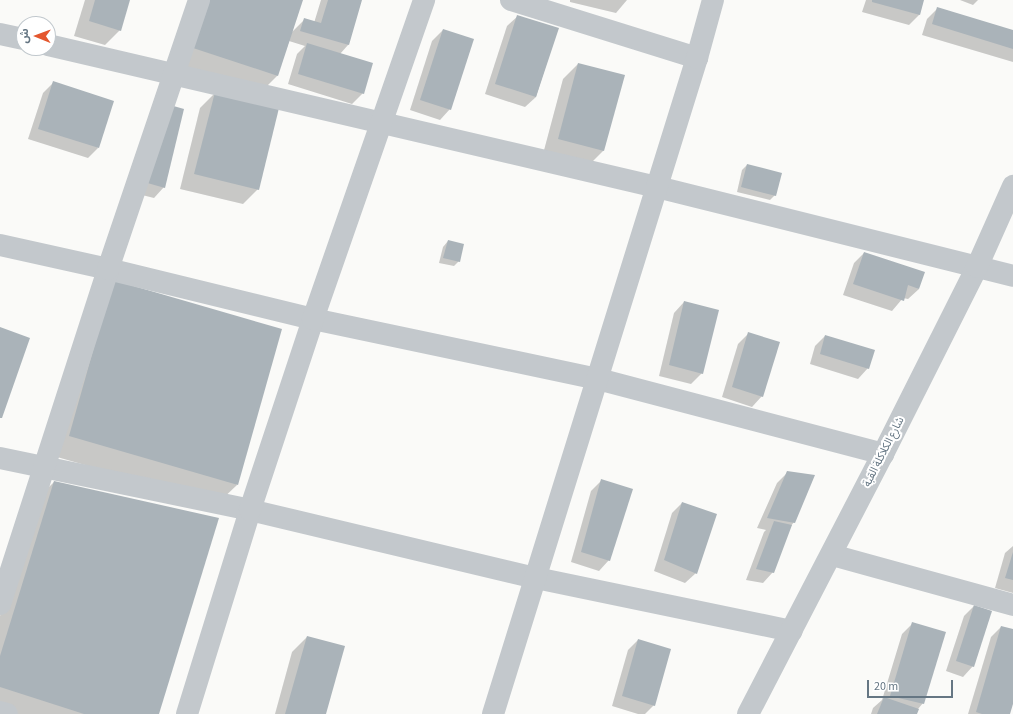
<!DOCTYPE html>
<html>
<head>
<meta charset="utf-8">
<style>
	body { margin:0 }
	#map { position:relative; width:1013px; height:714px; overflow:hidden; background:#fafaf8; font-family:"Source Sans 3","Noto Sans Arabic",sans-serif }
	div>[style] { position:absolute }
	.shadow>* { inset:0; background:#0003 }
	.building>* { inset:0; background:#aab3b9 }
	.minor>* { height:22px; margin:-11px; padding:0 11px; transform-origin:11px; border-radius:11px; background:#c3c8cc }
	span { translate:-50% -50%; white-space:nowrap; text-align:center; line-height:1.15; -webkit-text-stroke:4px #fff; paint-order:stroke }
	.street-label { font-size:11px; color:#657683 }
	.north { position:absolute; left:16px; top:16px; width:40px; height:40px; box-sizing:border-box; background:#fff; border:1px solid #c1c8cd; border-radius:50%; rotate:271deg; font-size:11px; font-weight:700; line-height:16px; text-align:center; color:#657683 }
	.north::after { content:''; display:block; margin:auto; width:14px; height:18px; background:#e4572e; clip-path:polygon(50% 0,100% 100%,50% 72%,0 100%) }
	.scale { position:absolute; left:867px; top:680px; width:86px; height:18px; box-sizing:border-box; border:2px solid #657683; border-top:0; padding-left:5px; font-size:12px; line-height:14px; white-space:nowrap; color:#657683; -webkit-text-stroke:3px #fff; paint-order:stroke }
</style>
</head>
<body>
<div id="map">
	<div class="shadow">
		<div style="clip-path:polygon(85px 0,129px 0,120px 30px,105px 45px,74px 36px)"></div>
		<div style="clip-path:polygon(197px 0,302px 0,292px 32px,304px 20px,314px 23px,321px 0,361px 0,348px 45px,340px 54px,363px 93px,352px 104px,288px 84px,297px 54px,305px 46px,289px 41px,277px 76px,258px 95px,175px 67px)"></div>
		<div style="clip-path:polygon(570px 0,627px 0,616px 13px,570px 2px)"></div>
		<div style="clip-path:polygon(866px 0,923px 0,919px 15px,909px 25px,862px 12px)"></div>
		<div style="clip-path:polygon(960px 0,978px 0,973px 5px)"></div>
		<div style="clip-path:polygon(938px 8px,1013px 31px,1013px 62px,922px 35px,927px 19px)"></div>
		<div style="clip-path:polygon(518px 16px,557px 29px,536px 97px,525px 107px,485px 94px,507px 26px)"></div>
		<div style="clip-path:polygon(443px 30px,450px 109px,440px 120px,410px 110px,432px 41px)"></div>
		<div style="clip-path:polygon(578px 64px,623px 76px,603px 151px,588px 166px,543px 154px,563px 79px)"></div>
		<div style="clip-path:polygon(54px 82px,98px 148px,88px 158px,28px 139px,43px 93px)"></div>
		<div style="clip-path:polygon(215px 93px,258px 189px,243px 204px,180px 189px,200px 108px)"></div>
		<div style="clip-path:polygon(183px 110px,164px 187px,154px 198px,134px 193px)"></div>
		<div style="clip-path:polygon(747px 165px,775px 195px,770px 200px,737px 192px,742px 170px)"></div>
		<div style="clip-path:polygon(448px 241px,459px 261px,454px 266px,439px 263px,443px 247px)"></div>
		<div style="clip-path:polygon(864px 253px,919px 289px,908px 299px,903px 298px,892px 311px,843px 295px,854px 263px)"></div>
		<div style="clip-path:polygon(94px 300px,237px 485px,218px 503px,50px 455px)"></div>
		<div style="clip-path:polygon(684px 302px,702px 373px,691px 384px,659px 376px,674px 313px)"></div>
		<div style="clip-path:polygon(749px 333px,762px 396px,752px 407px,722px 397px,738px 344px)"></div>
		<div style="clip-path:polygon(825px 336px,868px 368px,858px 379px,810px 364px,815px 346px)"></div>
		<div style="clip-path:polygon(787px 473px,794px 522px,791px 526px,773px 572px,763px 583px,746px 580px,764px 532px,766px 530px,757px 528px,777px 483px)"></div>
		<div style="clip-path:polygon(602px 480px,609px 560px,599px 571px,571px 562px,591px 491px)"></div>
		<div style="clip-path:polygon(54px 482px,158px 714px,8px 714px,0 711px,0 616px,35px 501px)"></div>
		<div style="clip-path:polygon(682px 503px,696px 573px,685px 583px,654px 571px,672px 513px)"></div>
		<div style="clip-path:polygon(1013px 546px,1013px 593px,995px 588px,1005px 553px)"></div>
		<div style="clip-path:polygon(974px 606px,973px 666px,963px 677px,946px 671px,964px 616px)"></div>
		<div style="clip-path:polygon(913px 623px,923px 703px,918px 709px,916px 714px,871px 714px,873px 708px,882px 700px,902px 634px)"></div>
		<div style="clip-path:polygon(1001px 627px,1013px 630px,1013px 700px,1009px 714px,968px 714px,991px 637px)"></div>
		<div style="clip-path:polygon(307px 637px,325px 714px,275px 714px,292px 652px)"></div>
		<div style="clip-path:polygon(638px 640px,654px 705px,645px 714px,638px 714px,612px 706px,628px 650px)"></div>
	</div>
	<div class="building">
		<div style="clip-path:polygon(95px 0,130px 0,121px 31px,89px 21px)"></div>
		<div style="clip-path:polygon(209px 0,303px 0,278px 76px,193px 48px)"></div>
		<div style="clip-path:polygon(328px 0,362px 0,349px 45px,300px 31px,304px 18px,321px 23px)"></div>
		<div style="clip-path:polygon(872px 0,924px 0,920px 15px,872px 2px)"></div>
		<div style="clip-path:polygon(937px 7px,1013px 30px,1013px 49px,932px 24px)"></div>
		<div style="clip-path:polygon(517px 15px,559px 28px,536px 97px,495px 84px)"></div>
		<div style="clip-path:polygon(443px 29px,474px 39px,451px 110px,420px 100px)"></div>
		<div style="clip-path:polygon(307px 43px,373px 63px,364px 94px,298px 74px)"></div>
		<div style="clip-path:polygon(578px 63px,625px 75px,604px 151px,558px 139px)"></div>
		<div style="clip-path:polygon(53px 81px,114px 101px,99px 148px,38px 129px)"></div>
		<div style="clip-path:polygon(215px 92px,279px 108px,259px 190px,194px 174px)"></div>
		<div style="clip-path:polygon(170px 105px,184px 109px,165px 188px,144px 182px)"></div>
		<div style="clip-path:polygon(747px 164px,782px 173px,776px 196px,741px 187px)"></div>
		<div style="clip-path:polygon(448px 240px,464px 244px,460px 262px,443px 258px)"></div>
		<div style="clip-path:polygon(864px 252px,925px 272px,919px 289px,908px 285px,904px 301px,853px 284px)"></div>
		<div style="clip-path:polygon(113px 280px,282px 329px,238px 485px,69px 436px)"></div>
		<div style="clip-path:polygon(684px 301px,719px 310px,703px 374px,669px 365px)"></div>
		<div style="clip-path:polygon(0 327px,30px 338px,2px 418px,0 418px)"></div>
		<div style="clip-path:polygon(748px 332px,780px 342px,763px 397px,732px 387px)"></div>
		<div style="clip-path:polygon(825px 335px,875px 350px,869px 369px,820px 354px)"></div>
		<div style="clip-path:polygon(787px 471px,815px 475px,795px 523px,767px 518px)"></div>
		<div style="clip-path:polygon(601px 479px,633px 489px,610px 561px,581px 552px)"></div>
		<div style="clip-path:polygon(54px 481px,219px 518px,159px 714px,84px 714px,0 687px,0 656px)"></div>
		<div style="clip-path:polygon(682px 502px,717px 514px,697px 574px,664px 560px)"></div>
		<div style="clip-path:polygon(774px 521px,792px 525px,774px 573px,756px 569px)"></div>
		<div style="clip-path:polygon(1013px 552px,1013px 580px,1005px 578px)"></div>
		<div style="clip-path:polygon(974px 605px,992px 611px,974px 667px,956px 661px)"></div>
		<div style="clip-path:polygon(912px 622px,946px 632px,924px 704px,890px 696px)"></div>
		<div style="clip-path:polygon(1001px 626px,1013px 629px,1013px 704px,1010px 714px,982px 714px,976px 712px)"></div>
		<div style="clip-path:polygon(307px 636px,345px 646px,326px 714px,285px 714px)"></div>
		<div style="clip-path:polygon(638px 639px,671px 649px,655px 706px,622px 696px)"></div>
		<div style="clip-path:polygon(884px 697px,919px 709px,917px 714px,877px 714px)"></div>
	</div>
	<div class="minor">
		<div style="left:511px;top:0;width:195px;rotate:17.3deg"></div>
		<div style="left:0;top:34px;width:25px;rotate:12deg"></div>
		<div style="left:48px;top:45px;width:625px;rotate:13.13deg"></div>
		<div style="left:657px;top:187px;width:367px;rotate:14deg"></div>
		<div style="left:0;top:245px;width:111px;rotate:12.5deg"></div>
		<div style="left:108px;top:269px;width:211px;rotate:13.7deg"></div>
		<div style="left:313px;top:319px;width:291px;rotate:11.9deg"></div>
		<div style="left:598px;top:379px;width:295px;rotate:14.7deg"></div>
		<div style="left:0;top:458px;width:255px;rotate:11.7deg"></div>
		<div style="left:250px;top:510px;width:294px;rotate:13.4deg"></div>
		<div style="left:536px;top:578px;width:261px;rotate:11.7deg"></div>
		<div style="left:832px;top:555px;width:188px;rotate:15.4deg"></div>
		<div style="left:0;top:604px;width:352px;rotate:-72.1deg"></div>
		<div style="left:108px;top:269px;width:284px;rotate:-71.3deg"></div>
		<div style="left:0;top:712px;width:7px;rotate:16deg"></div>
		<div style="left:187px;top:714px;width:214px;rotate:-72.8deg"></div>
		<div style="left:250px;top:510px;width:201px;rotate:-71.7deg"></div>
		<div style="left:313px;top:319px;width:338px;rotate:-70.8deg"></div>
		<div style="left:493px;top:714px;width:687px;rotate:-72.73deg"></div>
		<div style="left:697px;top:58px;width:60px;rotate:-74.6deg"></div>
		<div style="left:748px;top:714px;width:293px;rotate:-62.6deg"></div>
		<div style="left:883px;top:454px;width:209px;rotate:-63.3deg"></div>
		<div style="left:977px;top:267px;width:89px;rotate:-66deg"></div>
	</div>
	<div class="street-label">
		<span style="left:884px;top:452px;rotate:-63deg">شارع الكلاكلة القبة</span>
	</div>
	<div class="north">ش</div>
	<div class="scale">20 m</div>
</div>
</body>
</html>
